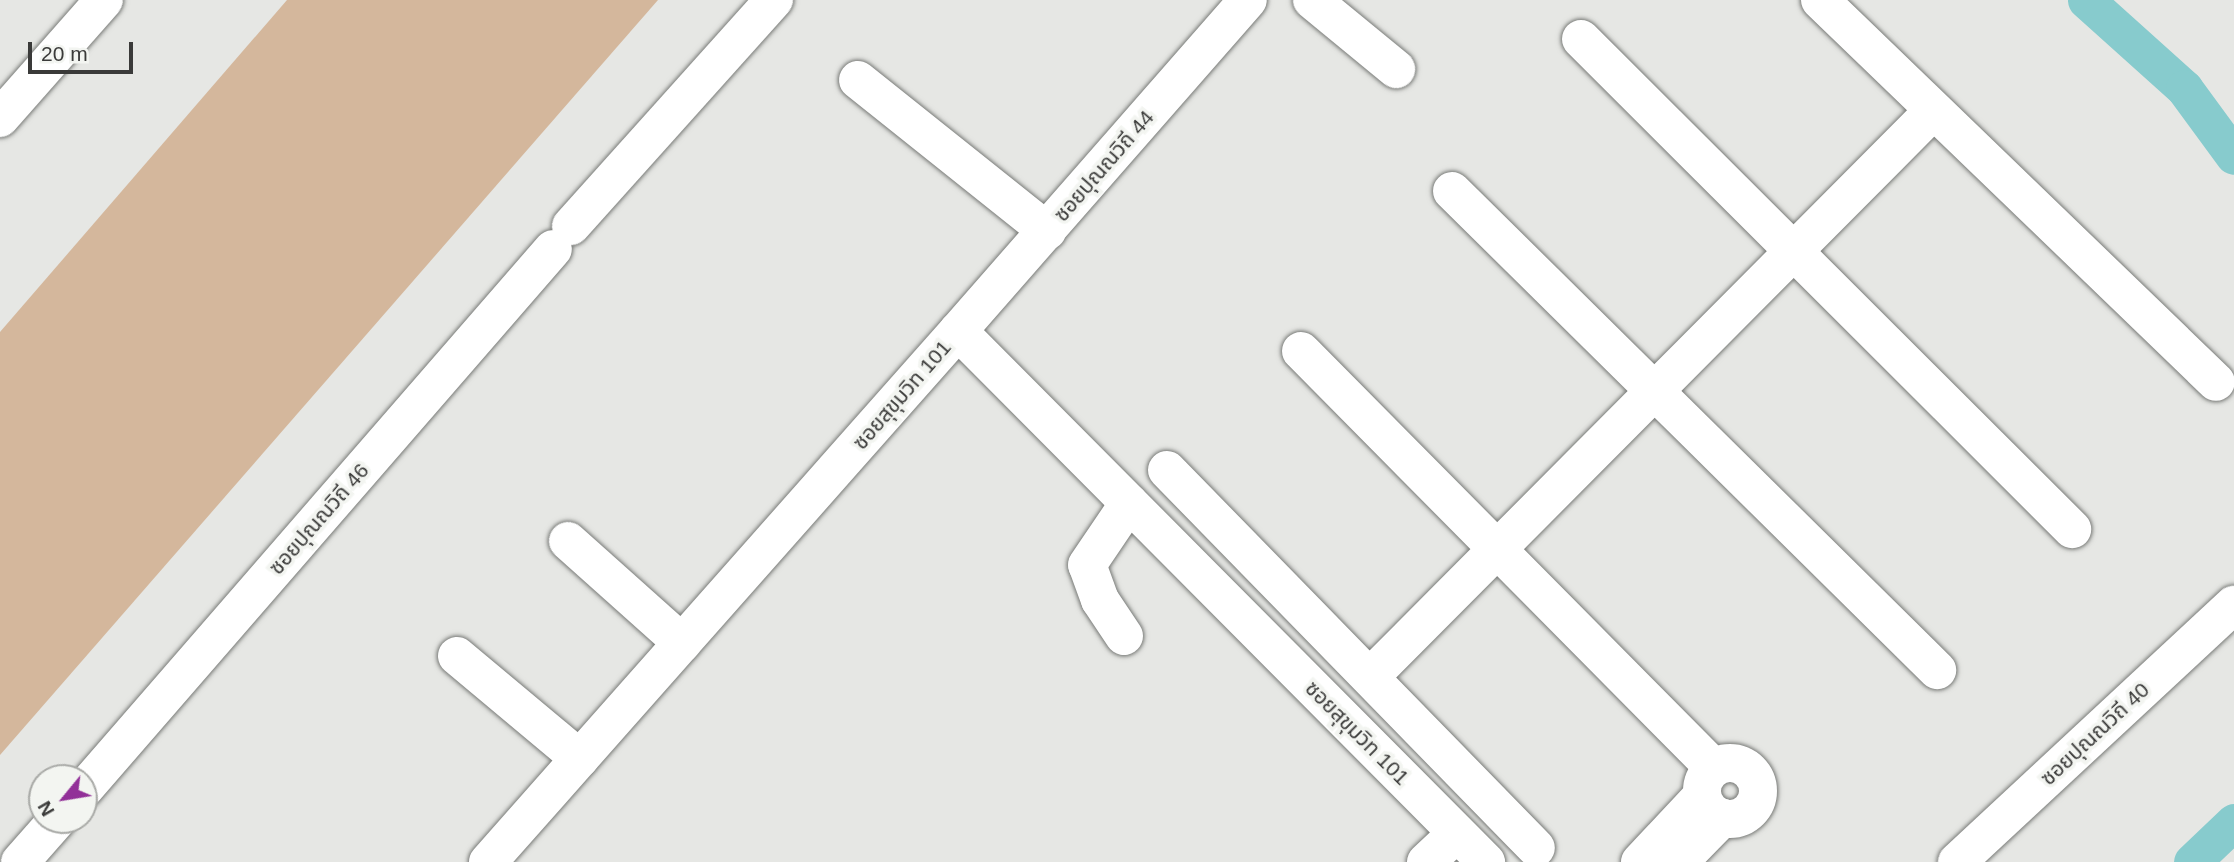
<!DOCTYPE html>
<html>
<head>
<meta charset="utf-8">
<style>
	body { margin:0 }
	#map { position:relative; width:2234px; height:862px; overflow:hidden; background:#e6e7e4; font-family:Arial,"Noto Sans Thai",sans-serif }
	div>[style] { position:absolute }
	.green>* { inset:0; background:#d4b79c }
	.canal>* { height:37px; margin:-18.5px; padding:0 18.5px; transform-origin:18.5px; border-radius:18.5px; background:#87cbcd }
	.roads { filter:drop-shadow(0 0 2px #787a77) drop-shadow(0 0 2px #787a77) }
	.minor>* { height:38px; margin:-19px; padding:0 19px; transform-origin:19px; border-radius:19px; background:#fff }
	.minor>.ring { margin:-19px; padding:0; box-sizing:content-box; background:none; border:38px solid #fff; border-radius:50% }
	span { translate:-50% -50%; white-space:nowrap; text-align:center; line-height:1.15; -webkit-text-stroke:7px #f3f5f1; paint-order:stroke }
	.street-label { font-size:21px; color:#3a3a39 }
	.north { position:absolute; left:28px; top:764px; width:70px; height:70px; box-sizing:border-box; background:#f3f5f1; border:2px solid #a9aaa7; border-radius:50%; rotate:240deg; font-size:19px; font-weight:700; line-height:28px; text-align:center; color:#3a3a39 }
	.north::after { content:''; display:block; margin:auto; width:24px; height:32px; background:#923098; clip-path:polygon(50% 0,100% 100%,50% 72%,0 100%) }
	.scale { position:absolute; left:28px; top:42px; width:105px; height:32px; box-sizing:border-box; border:4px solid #3a3a39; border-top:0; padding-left:9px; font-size:21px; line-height:24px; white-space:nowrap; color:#3a3a39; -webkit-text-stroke:5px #f3f5f1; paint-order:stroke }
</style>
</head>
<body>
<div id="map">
	<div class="green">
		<div style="clip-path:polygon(287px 0,658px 0,0 755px,0 332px)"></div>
	</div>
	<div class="canal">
		<div style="left:2086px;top:0;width:132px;rotate:41.9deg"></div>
		<div style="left:2184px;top:88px;width:84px;rotate:53.7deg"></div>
		<div style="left:2192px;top:862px;width:58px;rotate:-43.6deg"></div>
	</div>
	<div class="roads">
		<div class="minor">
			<div style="left:1312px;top:0;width:109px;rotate:39.4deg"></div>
			<div style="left:1820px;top:0;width:550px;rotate:43.97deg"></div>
			<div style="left:1581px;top:39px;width:694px;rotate:44.94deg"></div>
			<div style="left:858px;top:80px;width:242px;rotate:38.6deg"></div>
			<div style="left:0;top:118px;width:157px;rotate:-48.6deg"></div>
			<div style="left:1452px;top:191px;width:682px;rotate:44.64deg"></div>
			<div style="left:571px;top:226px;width:304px;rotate:-48.1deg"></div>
			<div style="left:958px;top:331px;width:440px;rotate:-48.8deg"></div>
			<div style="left:1301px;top:351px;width:585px;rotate:45.28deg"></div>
			<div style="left:1167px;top:470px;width:528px;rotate:45.69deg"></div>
			<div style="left:568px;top:541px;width:153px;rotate:41.8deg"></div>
			<div style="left:1124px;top:636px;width:43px;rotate:-123.7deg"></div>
			<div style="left:1100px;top:600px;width:37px;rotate:-110deg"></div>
			<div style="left:1087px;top:565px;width:75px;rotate:-55.9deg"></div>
			<div style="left:457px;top:656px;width:160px;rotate:39.9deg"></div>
			<div style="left:1370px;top:677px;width:797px;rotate:-45.15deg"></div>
			<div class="ring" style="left:1702px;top:763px;width:18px;height:18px"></div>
			<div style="left:84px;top:789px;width:715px;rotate:-49.03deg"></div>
			<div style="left:20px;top:862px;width:56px;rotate:-48.6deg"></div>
			<div style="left:488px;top:862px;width:709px;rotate:-48.49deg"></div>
			<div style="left:958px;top:331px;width:749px;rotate:45.16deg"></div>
			<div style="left:1426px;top:862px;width:42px;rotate:-43.1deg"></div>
			<div style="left:1640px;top:862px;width:89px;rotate:-46.8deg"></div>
			<div style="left:1679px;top:862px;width:62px;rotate:-45.7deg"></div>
			<div style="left:1957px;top:862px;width:378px;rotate:-42.9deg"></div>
		</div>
	</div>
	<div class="street-label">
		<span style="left:1104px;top:166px;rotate:-49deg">ซอยปุณณวิถี 44</span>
		<span style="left:902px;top:395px;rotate:-49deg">ซอยสุขุมวิท 101</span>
		<span style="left:319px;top:519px;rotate:-49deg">ซอยปุณณวิถี 46</span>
		<span style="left:1357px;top:733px;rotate:45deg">ซอยสุขุมวิท 101</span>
		<span style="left:2095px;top:734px;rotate:-43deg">ซอยปุณณวิถี 40</span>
	</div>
	<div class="north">N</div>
	<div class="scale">20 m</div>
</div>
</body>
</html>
